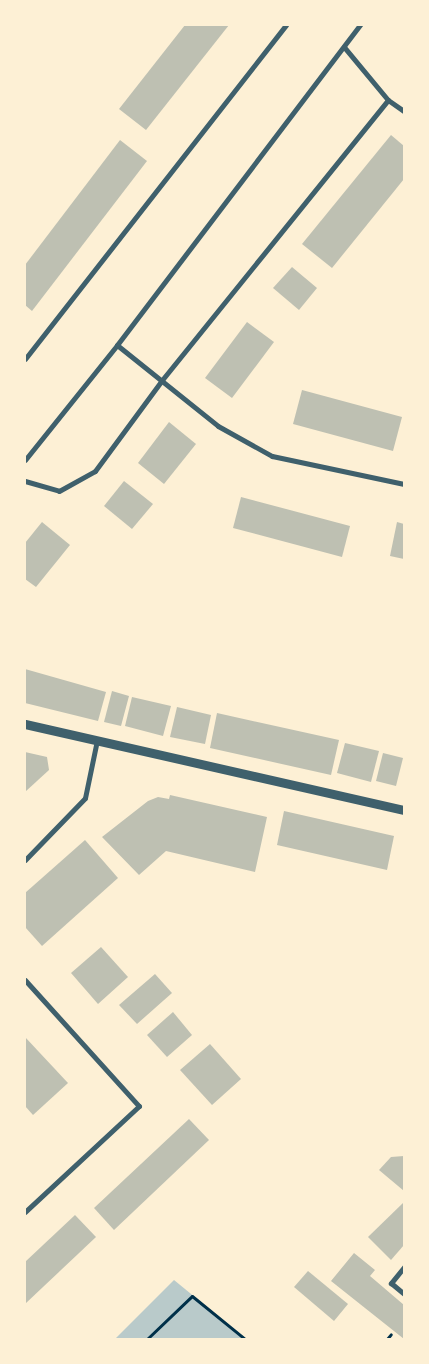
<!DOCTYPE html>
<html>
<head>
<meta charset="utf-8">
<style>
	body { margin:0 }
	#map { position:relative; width:429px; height:1364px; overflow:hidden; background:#fdf0d5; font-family:"Roboto Serif",serif }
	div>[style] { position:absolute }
	.green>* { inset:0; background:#b9caca }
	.building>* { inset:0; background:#bec0b2 }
	.path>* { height:3px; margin:-1.5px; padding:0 1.5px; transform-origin:1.5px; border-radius:1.5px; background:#003049 }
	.minor>* { height:5px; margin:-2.5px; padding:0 2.5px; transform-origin:2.5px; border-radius:2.5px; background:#3f606c }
	.tertiary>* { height:9px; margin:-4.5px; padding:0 4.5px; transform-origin:4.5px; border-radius:4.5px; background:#3f606c }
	span { translate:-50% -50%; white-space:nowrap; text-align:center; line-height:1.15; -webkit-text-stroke:4px #fdf0d5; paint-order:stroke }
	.frame { position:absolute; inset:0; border:26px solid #fdf0d5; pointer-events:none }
</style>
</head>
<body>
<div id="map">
	<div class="green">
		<div style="clip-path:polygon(174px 1280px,246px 1339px,115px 1339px)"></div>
	</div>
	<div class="building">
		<div style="clip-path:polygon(185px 25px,229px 25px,146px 130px,119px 109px)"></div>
		<div style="clip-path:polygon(391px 135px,404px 146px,404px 179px,332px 268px,302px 244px)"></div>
		<div style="clip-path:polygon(120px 140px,147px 161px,32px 311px,25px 305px,25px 265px)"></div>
		<div style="clip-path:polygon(292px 267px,317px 288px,299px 310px,273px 288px)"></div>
		<div style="clip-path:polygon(247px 322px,274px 342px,232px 398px,205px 378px)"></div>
		<div style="clip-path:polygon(302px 390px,402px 417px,393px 451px,293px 424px)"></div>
		<div style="clip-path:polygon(169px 422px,196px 444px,164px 484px,138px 463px)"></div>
		<div style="clip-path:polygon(124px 481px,153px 504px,132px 529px,104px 506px)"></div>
		<div style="clip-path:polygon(241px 497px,350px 526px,342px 557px,233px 528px)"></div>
		<div style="clip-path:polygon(42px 522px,70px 545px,36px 587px,25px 579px,25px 543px)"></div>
		<div style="clip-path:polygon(397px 522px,404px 524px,404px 559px,390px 556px)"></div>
		<div style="clip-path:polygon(25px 669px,106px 692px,98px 721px,25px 703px)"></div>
		<div style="clip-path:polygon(112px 691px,129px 696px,121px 726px,104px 722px)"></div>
		<div style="clip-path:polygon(132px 697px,171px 706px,163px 736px,125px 726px)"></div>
		<div style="clip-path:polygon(177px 707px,211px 715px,205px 744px,170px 737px)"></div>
		<div style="clip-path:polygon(217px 713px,339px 740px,331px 775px,210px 748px)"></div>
		<div style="clip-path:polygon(345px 743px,379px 751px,371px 782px,337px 773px)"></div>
		<div style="clip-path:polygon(25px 752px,47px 757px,49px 770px,25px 792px)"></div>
		<div style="clip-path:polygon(383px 753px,403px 758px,396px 786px,376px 781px)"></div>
		<div style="clip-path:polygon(170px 795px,267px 817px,255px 872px,166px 851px,139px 875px,102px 837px,148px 801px,158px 797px,169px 799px)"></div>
		<div style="clip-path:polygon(284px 811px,394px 836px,387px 870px,277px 845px)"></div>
		<div style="clip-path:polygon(85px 840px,118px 878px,42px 946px,25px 927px,25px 893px)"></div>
		<div style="clip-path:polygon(101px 947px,128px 977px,98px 1004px,71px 973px)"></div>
		<div style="clip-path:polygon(155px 974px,172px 993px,137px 1024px,119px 1005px)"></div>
		<div style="clip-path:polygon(173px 1012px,192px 1035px,167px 1057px,147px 1035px)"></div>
		<div style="clip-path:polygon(25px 1037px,68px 1083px,33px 1115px,25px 1106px)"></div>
		<div style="clip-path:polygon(210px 1044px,241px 1079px,212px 1105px,180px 1070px)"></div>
		<div style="clip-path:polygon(189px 1119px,209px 1140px,114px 1230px,94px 1208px)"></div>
		<div style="clip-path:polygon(404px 1156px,404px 1191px,379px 1170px,391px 1157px)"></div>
		<div style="clip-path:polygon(404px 1202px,404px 1245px,391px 1260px,368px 1237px)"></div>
		<div style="clip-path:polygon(75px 1215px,96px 1237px,25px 1304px,25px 1262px)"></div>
		<div style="clip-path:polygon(354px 1253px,375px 1270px,370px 1276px,404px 1305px,404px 1339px,331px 1281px)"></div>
		<div style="clip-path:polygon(308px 1271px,348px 1304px,334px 1321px,294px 1287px)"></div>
	</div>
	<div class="path">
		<div style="left:147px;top:1339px;width:62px;rotate:-43.7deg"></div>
		<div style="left:192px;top:1296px;width:68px;rotate:39.1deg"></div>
		<div style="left:387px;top:1339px;width:6px;rotate:-51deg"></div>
	</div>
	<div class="minor">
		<div style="left:388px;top:100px;width:19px;rotate:35deg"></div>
		<div style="left:117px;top:345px;width:129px;rotate:38.7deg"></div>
		<div style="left:218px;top:426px;width:62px;rotate:29.1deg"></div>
		<div style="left:272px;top:456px;width:135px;rotate:12deg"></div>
		<div style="left:25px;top:359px;width:424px;rotate:-52deg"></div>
		<div style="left:25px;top:460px;width:147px;rotate:-51.3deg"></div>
		<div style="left:117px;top:345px;width:402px;rotate:-52.8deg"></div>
		<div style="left:25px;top:481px;width:35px;rotate:16deg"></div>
		<div style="left:59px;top:491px;width:41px;rotate:-29.1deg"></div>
		<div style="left:95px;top:471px;width:113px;rotate:-53.6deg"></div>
		<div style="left:162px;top:380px;width:360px;rotate:-51.1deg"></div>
		<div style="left:388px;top:100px;width:69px;rotate:-129.7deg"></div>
		<div style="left:25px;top:860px;width:86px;rotate:-45.9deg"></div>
		<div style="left:85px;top:798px;width:59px;rotate:-78.3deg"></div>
		<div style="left:25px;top:980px;width:170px;rotate:47.9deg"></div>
		<div style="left:139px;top:1106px;width:156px;rotate:137.1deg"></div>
		<div style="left:404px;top:1267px;width:21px;rotate:129deg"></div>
		<div style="left:391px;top:1283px;width:17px;rotate:40deg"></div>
	</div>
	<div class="tertiary">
		<div style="left:25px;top:724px;width:389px;rotate:12.8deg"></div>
	</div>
	<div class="frame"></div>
</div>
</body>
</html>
